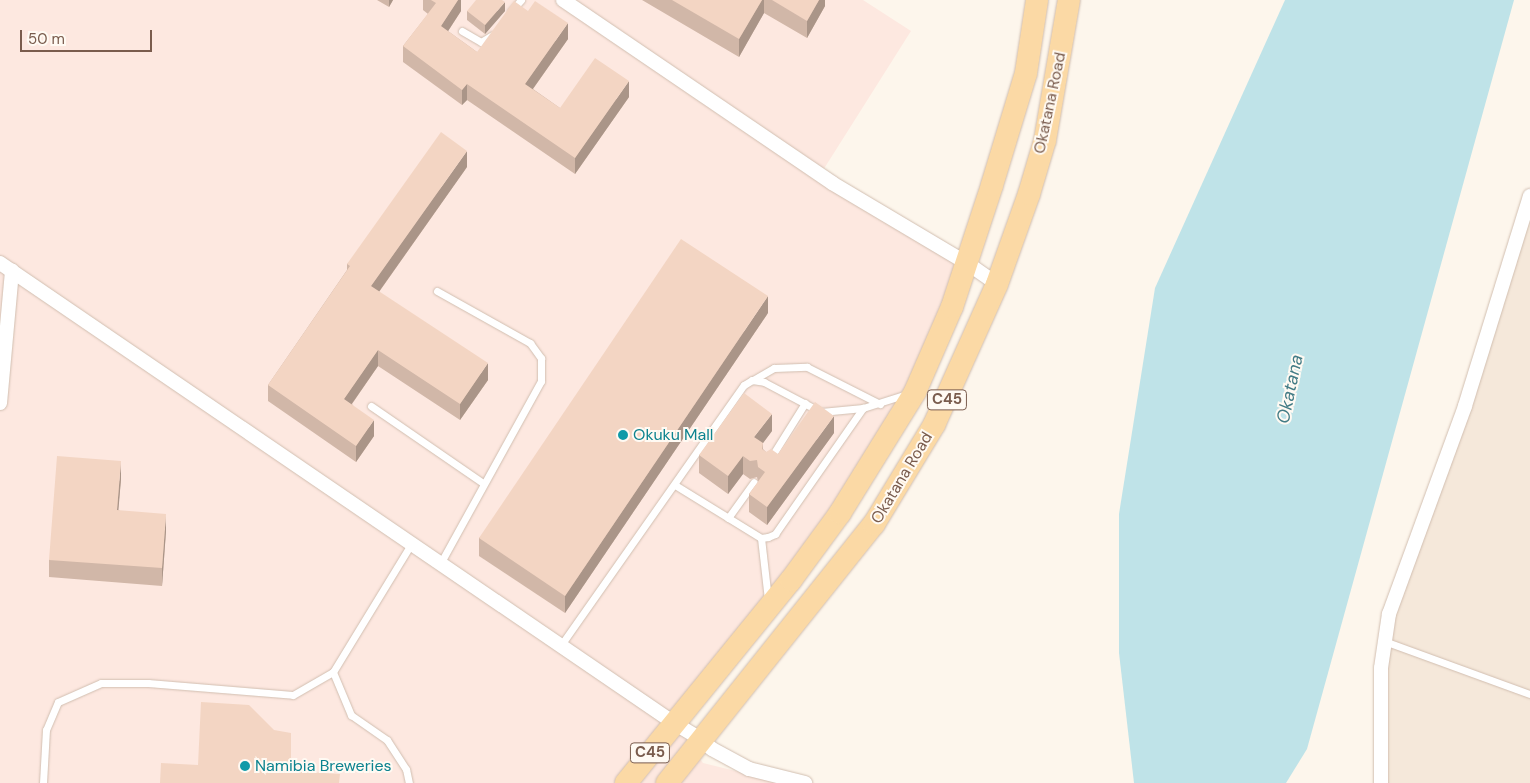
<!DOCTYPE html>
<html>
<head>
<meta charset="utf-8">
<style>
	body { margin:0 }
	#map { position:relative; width:1530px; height:783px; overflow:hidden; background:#fdf6ec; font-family:"DM Sans",sans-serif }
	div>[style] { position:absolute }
	.residential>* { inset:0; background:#f5e8da }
	.commercial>* { inset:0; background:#fde8e0 }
	.water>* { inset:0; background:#bfe3e8 }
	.roads { filter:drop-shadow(0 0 1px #d1beb0) drop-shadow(0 0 1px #d1beb0) }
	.lane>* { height:7px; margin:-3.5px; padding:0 3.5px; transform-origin:3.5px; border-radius:3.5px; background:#fff }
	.street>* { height:14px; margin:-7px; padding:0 7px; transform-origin:7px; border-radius:7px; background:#fff }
	.primary>* { height:22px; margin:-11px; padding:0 11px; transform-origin:11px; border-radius:11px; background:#fbd9a5 }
	.wall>* { inset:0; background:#d1b7a8 }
	.shaded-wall>* { inset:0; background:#aa9588 }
	.building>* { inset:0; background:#f3d5c3 }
	.dots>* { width:14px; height:14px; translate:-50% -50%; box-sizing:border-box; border:2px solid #fffaf3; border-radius:50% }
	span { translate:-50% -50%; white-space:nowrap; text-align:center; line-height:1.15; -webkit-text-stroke:4px #fffaf3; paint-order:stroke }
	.shield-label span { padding:1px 4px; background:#fffaf3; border:1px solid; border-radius:4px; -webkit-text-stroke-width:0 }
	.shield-label { font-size:15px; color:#7a5c4d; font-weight:700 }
	.street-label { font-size:16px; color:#7a5c4d }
	.culture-label { font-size:16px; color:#0d838f }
	.left { translate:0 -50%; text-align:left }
	.water-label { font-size:18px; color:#437c86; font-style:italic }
	.scale { position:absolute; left:20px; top:30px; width:132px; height:22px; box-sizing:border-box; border:2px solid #7a5c4d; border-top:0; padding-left:6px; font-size:15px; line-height:18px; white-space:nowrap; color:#7a5c4d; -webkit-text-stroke:4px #fffaf3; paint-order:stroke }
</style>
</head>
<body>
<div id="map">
	<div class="residential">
		<div style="clip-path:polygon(1530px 196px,1530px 783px,1381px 783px,1384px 641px)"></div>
	</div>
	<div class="commercial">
		<div style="clip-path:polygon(0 0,863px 0,911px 31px,820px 175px,964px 263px,929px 349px,859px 475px,674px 723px,703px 763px,785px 783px,0 783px)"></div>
	</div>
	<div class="water">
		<div style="clip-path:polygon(1285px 0,1514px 0,1307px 749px,1286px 783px,1134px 783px,1119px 653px,1119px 514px,1155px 288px)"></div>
	</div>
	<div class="roads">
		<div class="lane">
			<div style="left:511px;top:11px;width:15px;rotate:-48deg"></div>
			<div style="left:462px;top:31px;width:22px;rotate:30deg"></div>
			<div style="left:481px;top:42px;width:13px;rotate:-32deg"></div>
			<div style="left:437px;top:291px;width:107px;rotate:29.2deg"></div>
			<div style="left:530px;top:343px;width:19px;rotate:54deg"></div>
			<div style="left:541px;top:358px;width:23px;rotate:90deg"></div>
			<div style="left:541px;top:381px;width:209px;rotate:118.9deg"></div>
			<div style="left:753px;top:380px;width:24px;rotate:-30deg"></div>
			<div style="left:774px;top:368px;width:33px;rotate:-2deg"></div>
			<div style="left:807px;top:367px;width:82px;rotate:26.9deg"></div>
			<div style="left:371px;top:406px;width:136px;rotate:34.5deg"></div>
			<div style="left:770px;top:459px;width:66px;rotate:-58deg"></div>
			<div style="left:675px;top:485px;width:101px;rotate:31.6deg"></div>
			<div style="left:761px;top:538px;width:7px;rotate:-8deg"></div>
			<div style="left:768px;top:537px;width:8px;rotate:-23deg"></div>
			<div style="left:775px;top:534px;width:154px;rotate:-55.1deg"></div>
			<div style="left:728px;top:518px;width:44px;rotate:-54.2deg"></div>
			<div style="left:761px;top:538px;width:61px;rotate:83.5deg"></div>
			<div style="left:1384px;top:641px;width:155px;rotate:20deg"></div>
			<div style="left:561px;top:645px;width:318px;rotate:-54.9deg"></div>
			<div style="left:744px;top:385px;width:9px;rotate:-32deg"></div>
			<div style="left:752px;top:380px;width:12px;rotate:9deg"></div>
			<div style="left:764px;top:382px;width:64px;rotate:27.8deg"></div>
			<div style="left:821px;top:412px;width:42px;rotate:-5.4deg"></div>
			<div style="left:863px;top:408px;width:46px;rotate:-17.7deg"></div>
			<div style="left:333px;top:672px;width:47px;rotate:67.3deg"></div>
			<div style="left:351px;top:715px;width:44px;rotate:34.8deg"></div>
			<div style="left:387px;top:740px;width:35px;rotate:57deg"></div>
			<div style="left:406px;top:769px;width:14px;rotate:78deg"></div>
			<div style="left:43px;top:783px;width:53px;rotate:-86.8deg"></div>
			<div style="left:46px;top:730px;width:30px;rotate:-67deg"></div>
			<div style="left:58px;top:702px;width:47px;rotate:-23.8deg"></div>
			<div style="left:101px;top:683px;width:47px"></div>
			<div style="left:148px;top:683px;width:145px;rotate:4.7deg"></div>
			<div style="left:293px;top:695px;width:46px;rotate:-29.9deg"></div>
			<div style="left:333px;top:672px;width:150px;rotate:-58.6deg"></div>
		</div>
		<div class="street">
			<div style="left:563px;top:0;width:325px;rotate:34.2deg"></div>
			<div style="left:832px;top:183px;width:157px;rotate:30.7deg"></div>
			<div style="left:967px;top:263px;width:37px;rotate:35deg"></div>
			<div style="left:0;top:263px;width:816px;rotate:34.31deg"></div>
			<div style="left:674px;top:723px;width:33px;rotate:31deg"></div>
			<div style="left:702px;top:740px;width:13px;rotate:42deg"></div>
			<div style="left:712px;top:749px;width:42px;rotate:28.4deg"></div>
			<div style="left:749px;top:769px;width:58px;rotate:14deg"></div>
			<div style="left:0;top:403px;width:133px;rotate:-84.8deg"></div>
			<div style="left:1381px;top:783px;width:115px;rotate:-90deg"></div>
			<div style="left:1381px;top:668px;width:55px;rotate:-81.6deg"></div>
			<div style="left:1389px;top:614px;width:221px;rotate:-69.9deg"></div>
			<div style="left:1465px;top:406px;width:220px;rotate:-72.8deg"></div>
		</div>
		<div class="primary">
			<div style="left:626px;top:783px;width:262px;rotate:-50.9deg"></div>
			<div style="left:791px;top:580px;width:83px;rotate:-53.8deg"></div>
			<div style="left:840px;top:513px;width:142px;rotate:-58.2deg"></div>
			<div style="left:915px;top:392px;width:93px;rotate:-66.5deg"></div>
			<div style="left:952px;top:307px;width:128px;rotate:-71.8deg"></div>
			<div style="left:992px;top:185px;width:117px;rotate:-73.1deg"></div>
			<div style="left:1026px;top:73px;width:74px;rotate:-81.4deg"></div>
			<div style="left:667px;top:783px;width:332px;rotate:-51.4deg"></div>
			<div style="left:874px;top:524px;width:116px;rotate:-58.8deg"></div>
			<div style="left:934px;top:425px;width:154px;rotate:-65.9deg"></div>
			<div style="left:997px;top:284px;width:96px;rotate:-70.4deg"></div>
			<div style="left:1029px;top:194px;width:56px;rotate:-73.5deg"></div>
			<div style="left:1045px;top:140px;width:142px;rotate:-80.3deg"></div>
		</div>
	</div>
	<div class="wall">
		<div style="clip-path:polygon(377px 0,393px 0,389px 7px)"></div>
		<div style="clip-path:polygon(423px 0,461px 0,461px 11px,448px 31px,477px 52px,568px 39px,533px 89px,560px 108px,629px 97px,575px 174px,467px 100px,462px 105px,403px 62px,403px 46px,428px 14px,423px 10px)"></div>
		<div style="clip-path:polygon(642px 0,825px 0,825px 6px,807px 38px,764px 13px,739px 57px)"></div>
		<div style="clip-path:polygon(467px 11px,505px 11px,485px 34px,467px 20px)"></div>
		<div style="clip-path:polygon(467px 167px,379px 292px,488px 380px,460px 420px,378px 366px,352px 404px,374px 436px,356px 462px,268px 401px,268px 385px,347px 270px,347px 264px)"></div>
		<div style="clip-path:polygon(768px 313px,565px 613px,479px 556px,479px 538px)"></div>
		<div style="clip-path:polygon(772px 431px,763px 443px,763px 449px,766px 452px,778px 454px,834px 433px,767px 525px,749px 512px,749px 494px,758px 482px,757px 477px,750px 479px,743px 474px,728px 494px,699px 473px,699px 455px)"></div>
		<div style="clip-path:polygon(121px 479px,118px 510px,166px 531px,162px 586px,49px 577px,49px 560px)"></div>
	</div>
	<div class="shaded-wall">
		<div style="clip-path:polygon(389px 0,393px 0,389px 7px)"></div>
		<div style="clip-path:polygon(458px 0,461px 0,461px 11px,441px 42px,441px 26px)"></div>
		<div style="clip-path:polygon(762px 0,764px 0,764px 13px,739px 57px,739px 39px)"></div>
		<div style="clip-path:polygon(819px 0,825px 0,825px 6px,807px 38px,807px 21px)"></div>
		<div style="clip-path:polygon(505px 2px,505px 11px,485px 34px,485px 25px)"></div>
		<div style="clip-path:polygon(568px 23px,568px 39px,525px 100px,525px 84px)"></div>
		<div style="clip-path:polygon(629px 81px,629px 97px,575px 174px,575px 158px)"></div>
		<div style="clip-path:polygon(467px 84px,467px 100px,462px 105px,462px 90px)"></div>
		<div style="clip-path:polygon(467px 151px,467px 167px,371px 303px,371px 286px)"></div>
		<div style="clip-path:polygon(768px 296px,768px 313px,565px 613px,565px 596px)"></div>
		<div style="clip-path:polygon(378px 350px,378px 366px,344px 415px,344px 399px)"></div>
		<div style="clip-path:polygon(488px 363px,488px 380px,460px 420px,460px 404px)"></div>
		<div style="clip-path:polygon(772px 414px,772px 431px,754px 455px,754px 437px)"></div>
		<div style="clip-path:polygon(834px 416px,834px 433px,767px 525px,767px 507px)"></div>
		<div style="clip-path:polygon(374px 420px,374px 436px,356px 462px,356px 446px)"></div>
		<div style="clip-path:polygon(743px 456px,743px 474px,728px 494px,728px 476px)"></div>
		<div style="clip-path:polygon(121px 461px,121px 479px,117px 527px,117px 510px)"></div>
		<div style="clip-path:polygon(166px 514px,166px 531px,162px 586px,162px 568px)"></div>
	</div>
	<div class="building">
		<div style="clip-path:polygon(431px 0,458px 0,441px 26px,477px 52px,514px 1px,528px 11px,535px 1px,568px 23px,525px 84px,560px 108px,595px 58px,629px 81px,575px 158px,467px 84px,462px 90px,403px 46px,436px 3px)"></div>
		<div style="clip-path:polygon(476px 0,502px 0,505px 2px,485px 25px,467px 11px)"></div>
		<div style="clip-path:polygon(672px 0,762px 0,739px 39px)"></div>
		<div style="clip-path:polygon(772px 0,819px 0,807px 21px)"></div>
		<div style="clip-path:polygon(441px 132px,467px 151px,371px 286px,488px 363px,460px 404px,378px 350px,344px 399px,374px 420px,356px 446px,268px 385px,350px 266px,347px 264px)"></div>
		<div style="clip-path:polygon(681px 239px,768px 296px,565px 596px,479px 538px)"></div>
		<div style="clip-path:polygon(744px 393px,772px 414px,754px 437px,763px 443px,762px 449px,766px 452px,771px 449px,778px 454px,815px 402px,834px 416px,767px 507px,749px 494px,765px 472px,758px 467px,757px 460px,750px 461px,743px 456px,728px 476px,699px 455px)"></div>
		<div style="clip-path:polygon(57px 456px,121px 461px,117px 510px,166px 514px,162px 568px,49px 560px)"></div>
		<div style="clip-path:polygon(201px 702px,249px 705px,274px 730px,291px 733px,291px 771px,340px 774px,339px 783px,160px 783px,161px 763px,198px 765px)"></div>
	</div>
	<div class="dots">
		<div style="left:623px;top:435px;background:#0f9aa8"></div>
		<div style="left:245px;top:766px;background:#0f9aa8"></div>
	</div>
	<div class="shield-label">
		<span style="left:947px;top:400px">C45</span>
		<span style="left:650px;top:753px">C45</span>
	</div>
	<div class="street-label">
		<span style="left:1050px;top:103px;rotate:-78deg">Okatana Road</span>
		<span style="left:902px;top:478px;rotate:-59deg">Okatana Road</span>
	</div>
	<div class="culture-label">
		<span class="left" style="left:633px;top:435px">Okuku Mall</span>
		<span class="left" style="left:255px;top:766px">Namibia Breweries</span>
	</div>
	<div class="water-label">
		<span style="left:1290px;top:389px;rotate:-78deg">Okatana</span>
	</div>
	<div class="scale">50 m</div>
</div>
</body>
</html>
